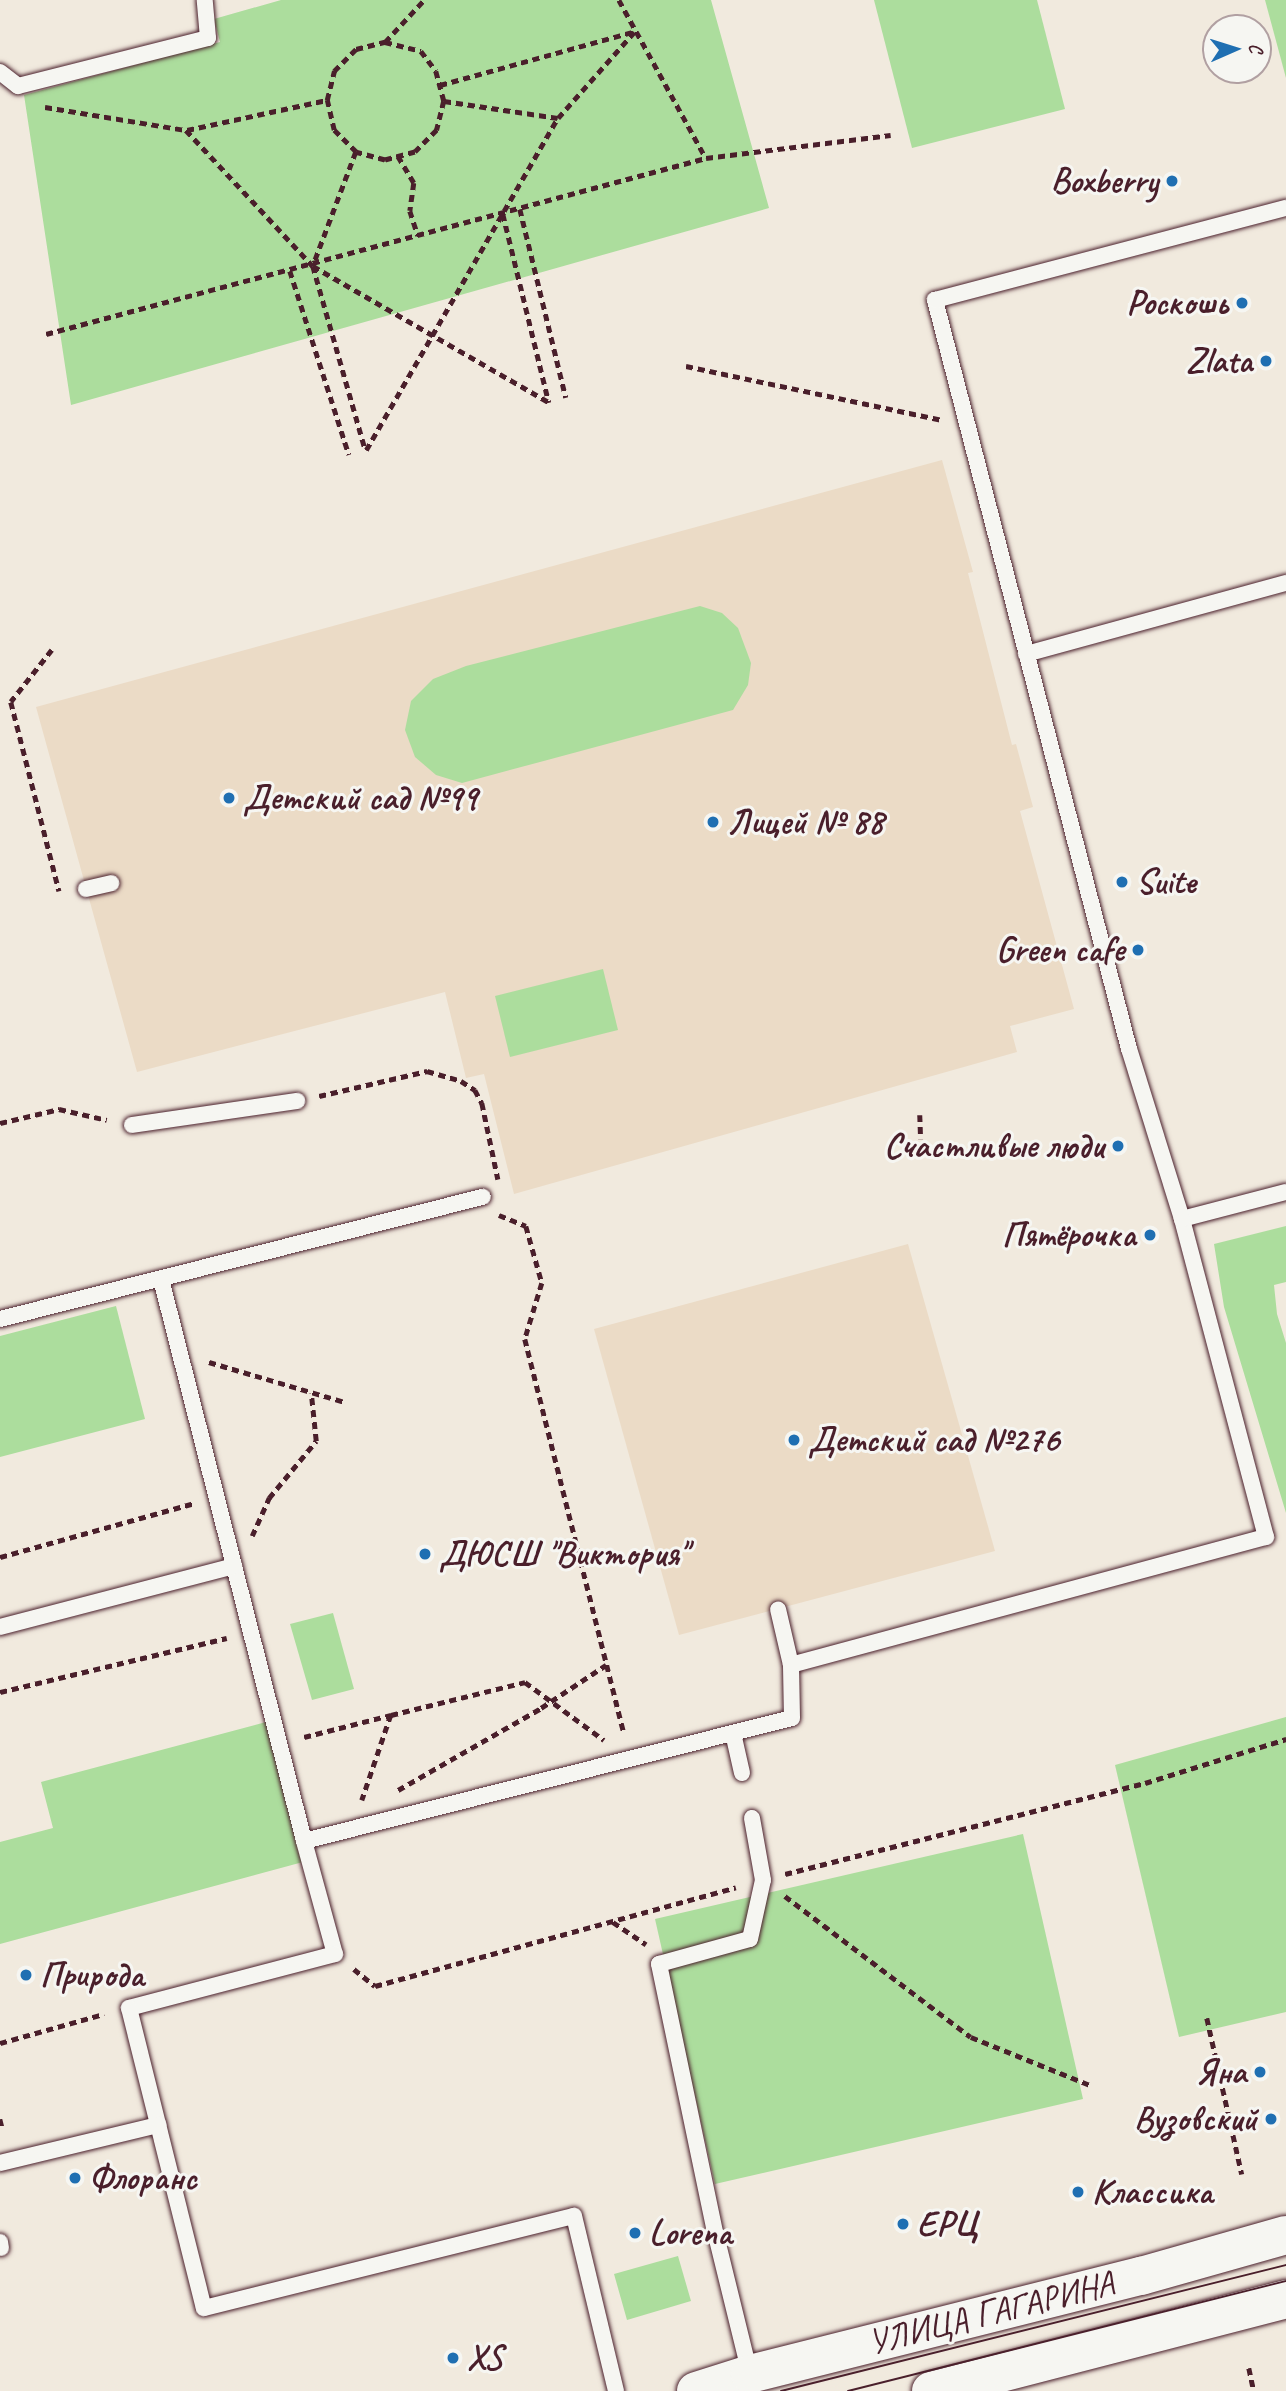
<!DOCTYPE html>
<html>
<head>
<meta charset="utf-8">
<style>
	body { margin:0 }
	#map { position:relative; width:1286px; height:2391px; overflow:hidden; background:#f1eade; font-family:Caveat,sans-serif }
	div>[style] { position:absolute }
	.built>* { inset:0; background:#ebdbc6 }
	.green>* { inset:0; background:#acdd9d }
	.path>* { height:4.5px; margin-top:-2.25px; transform-origin:0; background:repeating-linear-gradient(90deg,#4a1f2b 0 7px,transparent 0 12px) }
	.roads { filter:drop-shadow(0 0 2px #4a1f2b) drop-shadow(0 0 2px #4a1f2b) }
	.service>* { height:16px; margin:-8px; padding:0 8px; transform-origin:8px; border-radius:8px; background:#f6f6f2 }
	.secondary>* { height:38px; margin:-19px; padding:0 19px; transform-origin:19px; border-radius:19px; background:#f6f6f2 }
	.tram>* { height:2px; margin:-1px; padding:0 1px; transform-origin:1px; border-radius:1px; background:#4a1f2b }
	.dots>* { width:19px; height:19px; translate:-50% -50%; box-sizing:border-box; border:4px solid #f6f6f2; border-radius:50% }
	span { translate:-50% -50%; white-space:nowrap; text-align:center; line-height:1.15; -webkit-text-stroke:6px #f6f6f2; paint-order:stroke }
	.poi-label { font-size:35px; color:#4a1f2b; font-weight:700 }
	.right { translate:-100% -50%; text-align:right }
	.left { translate:0 -50%; text-align:left }
	.street-label { font-size:35px; color:#4a1f2b }
	.north { position:absolute; left:1202px; top:14px; width:70px; height:70px; box-sizing:border-box; background:#f6f6f2; border:2px solid #b1a0a2; border-radius:50%; rotate:87deg; font-size:19px; font-weight:700; line-height:28px; text-align:center; color:#4a1f2b }
	.north::after { content:''; display:block; margin:auto; width:24px; height:32px; background:#1f6fb2; clip-path:polygon(50% 0,100% 100%,50% 72%,0 100%) }
</style>
</head>
<body>
<div id="map">
	<div class="built">
		<div style="clip-path:polygon(942px 460px,973px 572px,968px 573px,1012px 745px,1016px 744px,1033px 807px,1020px 811px,1074px 1009px,1010px 1026px,1017px 1052px,514px 1194px,484px 1074px,466px 1078px,445px 992px,137px 1072px,36px 707px)"></div>
		<div style="clip-path:polygon(908px 1244px,995px 1551px,679px 1635px,594px 1329px)"></div>
	</div>
	<div class="green">
		<div style="clip-path:polygon(281px 0,711px 0,769px 208px,71px 405px,24px 95px,220px 42px,214px 19px)"></div>
		<div style="clip-path:polygon(874px 0,1037px 0,1065px 109px,912px 148px)"></div>
		<div style="clip-path:polygon(1265px 0,1286px 0,1286px 78px)"></div>
		<div style="clip-path:polygon(700px 606px,722px 613px,738px 628px,751px 663px,748px 685px,733px 710px,462px 783px,436px 775px,415px 757px,405px 730px,411px 701px,433px 679px,466px 666px)"></div>
		<div style="clip-path:polygon(603px 969px,618px 1030px,510px 1057px,495px 996px)"></div>
		<div style="clip-path:polygon(1286px 1226px,1286px 1282px,1274px 1285px,1277px 1314px,1286px 1343px,1286px 1513px,1224px 1307px,1214px 1244px)"></div>
		<div style="clip-path:polygon(116px 1306px,145px 1419px,0 1457px,0 1336px)"></div>
		<div style="clip-path:polygon(333px 1613px,354px 1689px,312px 1700px,290px 1624px)"></div>
		<div style="clip-path:polygon(1286px 1717px,1286px 2012px,1179px 2037px,1115px 1765px)"></div>
		<div style="clip-path:polygon(266px 1722px,303px 1862px,0 1944px,0 1842px,53px 1828px,41px 1782px)"></div>
		<div style="clip-path:polygon(1023px 1834px,1083px 2099px,715px 2184px,655px 1919px)"></div>
		<div style="clip-path:polygon(678px 2256px,691px 2301px,627px 2320px,614px 2274px)"></div>
	</div>
	<div class="path">
		<div style="left:619px;top:0;width:180px;rotate:61.2deg"></div>
		<div style="left:385px;top:42px;width:37px;rotate:14deg"></div>
		<div style="left:421px;top:51px;width:25px;rotate:53deg"></div>
		<div style="left:436px;top:71px;width:31px;rotate:75deg"></div>
		<div style="left:444px;top:101px;width:30px;rotate:104deg"></div>
		<div style="left:437px;top:130px;width:31px;rotate:135deg"></div>
		<div style="left:415px;top:152px;width:31px;rotate:165deg"></div>
		<div style="left:385px;top:160px;width:30px;rotate:-165deg"></div>
		<div style="left:356px;top:152px;width:31px;rotate:-135deg"></div>
		<div style="left:334px;top:130px;width:31px;rotate:-103deg"></div>
		<div style="left:327px;top:100px;width:30px;rotate:-76deg"></div>
		<div style="left:334px;top:71px;width:31px;rotate:-45deg"></div>
		<div style="left:356px;top:49px;width:30px;rotate:-14deg"></div>
		<div style="left:385px;top:42px;width:57px;rotate:-47.1deg"></div>
		<div style="left:440px;top:85px;width:200px;rotate:-15.4deg"></div>
		<div style="left:444px;top:101px;width:115px;rotate:8.5deg"></div>
		<div style="left:558px;top:118px;width:115px;rotate:-48.5deg"></div>
		<div style="left:45px;top:107px;width:143px;rotate:9.3deg"></div>
		<div style="left:186px;top:130px;width:186px;rotate:47deg"></div>
		<div style="left:313px;top:266px;width:272px;rotate:30deg"></div>
		<div style="left:187px;top:130px;width:143px;rotate:-12.1deg"></div>
		<div style="left:356px;top:152px;width:122px;rotate:110.7deg"></div>
		<div style="left:313px;top:266px;width:190px;rotate:74.1deg"></div>
		<div style="left:398px;top:156px;width:31px;rotate:59deg"></div>
		<div style="left:414px;top:183px;width:28px;rotate:98deg"></div>
		<div style="left:410px;top:211px;width:26px;rotate:72deg"></div>
		<div style="left:520px;top:209px;width:194px;rotate:76.3deg"></div>
		<div style="left:503px;top:214px;width:194px;rotate:76.3deg"></div>
		<div style="left:290px;top:271px;width:193px;rotate:72.2deg"></div>
		<div style="left:46px;top:334px;width:683px;rotate:-14.93deg"></div>
		<div style="left:706px;top:158px;width:186px;rotate:-7.1deg"></div>
		<div style="left:686px;top:366px;width:262px;rotate:11.9deg"></div>
		<div style="left:366px;top:450px;width:384px;rotate:-60deg"></div>
		<div style="left:52px;top:650px;width:66px;rotate:128.3deg"></div>
		<div style="left:11px;top:702px;width:195px;rotate:75.7deg"></div>
		<div style="left:319px;top:1096px;width:111px;rotate:-13deg"></div>
		<div style="left:427px;top:1071px;width:35px;rotate:16deg"></div>
		<div style="left:461px;top:1081px;width:17px;rotate:33deg"></div>
		<div style="left:475px;top:1090px;width:15px;rotate:62deg"></div>
		<div style="left:482px;top:1103px;width:78px;rotate:78.1deg"></div>
		<div style="left:920px;top:1115px;width:24px;rotate:88deg"></div>
		<div style="left:0;top:1123px;width:61px;rotate:-13.3deg"></div>
		<div style="left:59px;top:1109px;width:49px;rotate:12.9deg"></div>
		<div style="left:499px;top:1215px;width:29px;rotate:22deg"></div>
		<div style="left:526px;top:1226px;width:59px;rotate:74.3deg"></div>
		<div style="left:542px;top:1283px;width:59px;rotate:106.9deg"></div>
		<div style="left:525px;top:1339px;width:407px;rotate:75.9deg"></div>
		<div style="left:209px;top:1362px;width:142px;rotate:16.4deg"></div>
		<div style="left:252px;top:1536px;width:42px;rotate:-65.9deg"></div>
		<div style="left:269px;top:1498px;width:74px;rotate:-50.5deg"></div>
		<div style="left:316px;top:1441px;width:48px;rotate:-95.9deg"></div>
		<div style="left:0;top:1557px;width:202px;rotate:-15.5deg"></div>
		<div style="left:0;top:1692px;width:233px;rotate:-13.4deg"></div>
		<div style="left:391px;top:1715px;width:138px;rotate:-13.8deg"></div>
		<div style="left:525px;top:1682px;width:98px;rotate:36.3deg"></div>
		<div style="left:304px;top:1737px;width:90px;rotate:-14.2deg"></div>
		<div style="left:391px;top:1715px;width:90px;rotate:108.8deg"></div>
		<div style="left:398px;top:1790px;width:165px;rotate:-29.8deg"></div>
		<div style="left:541px;top:1708px;width:78px;rotate:-33.5deg"></div>
		<div style="left:785px;top:1874px;width:371px;rotate:-14.2deg"></div>
		<div style="left:1145px;top:1783px;width:148px;rotate:-17.3deg"></div>
		<div style="left:785px;top:1896px;width:233px;rotate:37.2deg"></div>
		<div style="left:971px;top:2037px;width:131px;rotate:22deg"></div>
		<div style="left:613px;top:1922px;width:40px;rotate:34deg"></div>
		<div style="left:354px;top:1969px;width:27px;rotate:39deg"></div>
		<div style="left:375px;top:1986px;width:374px;rotate:-15.3deg"></div>
		<div style="left:1207px;top:2018px;width:160px;rotate:77.4deg"></div>
		<div style="left:0;top:2043px;width:108px;rotate:-15.6deg"></div>
		<div style="left:0;top:2119px;width:8px;rotate:76deg"></div>
		<div style="left:1249px;top:2368px;width:24px;rotate:78deg"></div>
	</div>
	<div class="roads">
		<div class="service">
			<div style="left:0;top:72px;width:23px;rotate:38deg"></div>
			<div style="left:18px;top:86px;width:196px;rotate:-14.2deg"></div>
			<div style="left:208px;top:38px;width:38px;rotate:-95deg"></div>
			<div style="left:1026px;top:654px;width:270px;rotate:-15.3deg"></div>
			<div style="left:86px;top:889px;width:26px;rotate:-13deg"></div>
			<div style="left:132px;top:1125px;width:167px;rotate:-8.3deg"></div>
			<div style="left:1182px;top:1219px;width:107px;rotate:-14.6deg"></div>
			<div style="left:161px;top:1279px;width:580px;rotate:75.72deg"></div>
			<div style="left:304px;top:1841px;width:503px;rotate:-14.15deg"></div>
			<div style="left:792px;top:1718px;width:53px;rotate:-91.1deg"></div>
			<div style="left:791px;top:1665px;width:57px;rotate:-103.1deg"></div>
			<div style="left:0;top:1319px;width:498px;rotate:-14.2deg"></div>
			<div style="left:0;top:1627px;width:242px;rotate:-14.6deg"></div>
			<div style="left:791px;top:1665px;width:492px;rotate:-15.1deg"></div>
			<div style="left:1266px;top:1537px;width:329px;rotate:-104.8deg"></div>
			<div style="left:1182px;top:1219px;width:178px;rotate:-107.3deg"></div>
			<div style="left:1129px;top:1049px;width:774px;rotate:-104.52deg"></div>
			<div style="left:935px;top:300px;width:363px;rotate:-14.7deg"></div>
			<div style="left:733px;top:1733px;width:41px;rotate:77.3deg"></div>
			<div style="left:304px;top:1841px;width:117px;rotate:74.7deg"></div>
			<div style="left:335px;top:1954px;width:213px;rotate:165.3deg"></div>
			<div style="left:129px;top:2008px;width:309px;rotate:76deg"></div>
			<div style="left:204px;top:2308px;width:381px;rotate:-14deg"></div>
			<div style="left:574px;top:2216px;width:180px;rotate:76.5deg"></div>
			<div style="left:0;top:2163px;width:163px;rotate:-13.5deg"></div>
			<div style="left:0;top:2242px;width:6px;rotate:81deg"></div>
			<div style="left:750px;top:2374px;width:146px;rotate:-103.8deg"></div>
			<div style="left:715px;top:2232px;width:274px;rotate:-101.8deg"></div>
			<div style="left:659px;top:1964px;width:94px;rotate:-15.4deg"></div>
			<div style="left:750px;top:1939px;width:60px;rotate:-77.6deg"></div>
			<div style="left:763px;top:1880px;width:63px;rotate:-100.1deg"></div>
		</div>
		<div class="secondary">
			<div style="left:696px;top:2391px;width:57px;rotate:-17.5deg"></div>
			<div style="left:750px;top:2374px;width:403px;rotate:-14.1deg"></div>
			<div style="left:1141px;top:2276px;width:151px;rotate:-15.8deg"></div>
			<div style="left:931px;top:2391px;width:367px;rotate:-14.5deg"></div>
		</div>
	</div>
	<div class="tram">
		<div style="left:781px;top:2391px;width:520px;rotate:-14.01deg"></div>
		<div style="left:848px;top:2391px;width:452px;rotate:-14.1deg"></div>
	</div>
	<div class="dots">
		<div style="left:1172px;top:181px;background:#1f6fb2"></div>
		<div style="left:1242px;top:303px;background:#1f6fb2"></div>
		<div style="left:1266px;top:361px;background:#1f6fb2"></div>
		<div style="left:229px;top:798px;background:#1f6fb2"></div>
		<div style="left:713px;top:822px;background:#1f6fb2"></div>
		<div style="left:1122px;top:882px;background:#1f6fb2"></div>
		<div style="left:1138px;top:950px;background:#1f6fb2"></div>
		<div style="left:1118px;top:1146px;background:#1f6fb2"></div>
		<div style="left:1150px;top:1235px;background:#1f6fb2"></div>
		<div style="left:794px;top:1440px;background:#1f6fb2"></div>
		<div style="left:425px;top:1554px;background:#1f6fb2"></div>
		<div style="left:26px;top:1975px;background:#1f6fb2"></div>
		<div style="left:1260px;top:2072px;background:#1f6fb2"></div>
		<div style="left:1271px;top:2119px;background:#1f6fb2"></div>
		<div style="left:75px;top:2178px;background:#1f6fb2"></div>
		<div style="left:1078px;top:2192px;background:#1f6fb2"></div>
		<div style="left:903px;top:2224px;background:#1f6fb2"></div>
		<div style="left:635px;top:2233px;background:#1f6fb2"></div>
		<div style="left:453px;top:2358px;background:#1f6fb2"></div>
	</div>
	<div class="poi-label">
		<span class="right" style="left:1158px;top:181px">Boxberry</span>
		<span class="right" style="left:1228px;top:303px">Роскошь</span>
		<span class="right" style="left:1252px;top:361px">Zlata</span>
		<span class="left" style="left:243px;top:798px">Детский сад №99</span>
		<span class="left" style="left:727px;top:822px">Лицей № 88</span>
		<span class="left" style="left:1136px;top:882px">Suite</span>
		<span class="right" style="left:1124px;top:950px">Green cafe</span>
		<span class="right" style="left:1104px;top:1146px">Счастливые люди</span>
		<span class="right" style="left:1136px;top:1235px">Пятёрочка</span>
		<span class="left" style="left:808px;top:1440px">Детский сад №276</span>
		<span class="left" style="left:439px;top:1554px">ДЮСШ "Виктория"</span>
		<span class="left" style="left:40px;top:1975px">Природа</span>
		<span class="right" style="left:1246px;top:2072px">Яна</span>
		<span class="right" style="left:1257px;top:2119px">Вузовский</span>
		<span class="left" style="left:89px;top:2178px">Флоранс</span>
		<span class="left" style="left:1092px;top:2192px">Классика</span>
		<span class="left" style="left:917px;top:2224px">ЕРЦ</span>
		<span class="left" style="left:649px;top:2233px">Lorena</span>
		<span class="left" style="left:467px;top:2358px">XS</span>
	</div>
	<div class="street-label">
		<span style="left:991px;top:2313px;rotate:-14deg">УЛИЦА ГАГАРИНА</span>
	</div>
	<div class="north">С</div>
</div>
</body>
</html>
